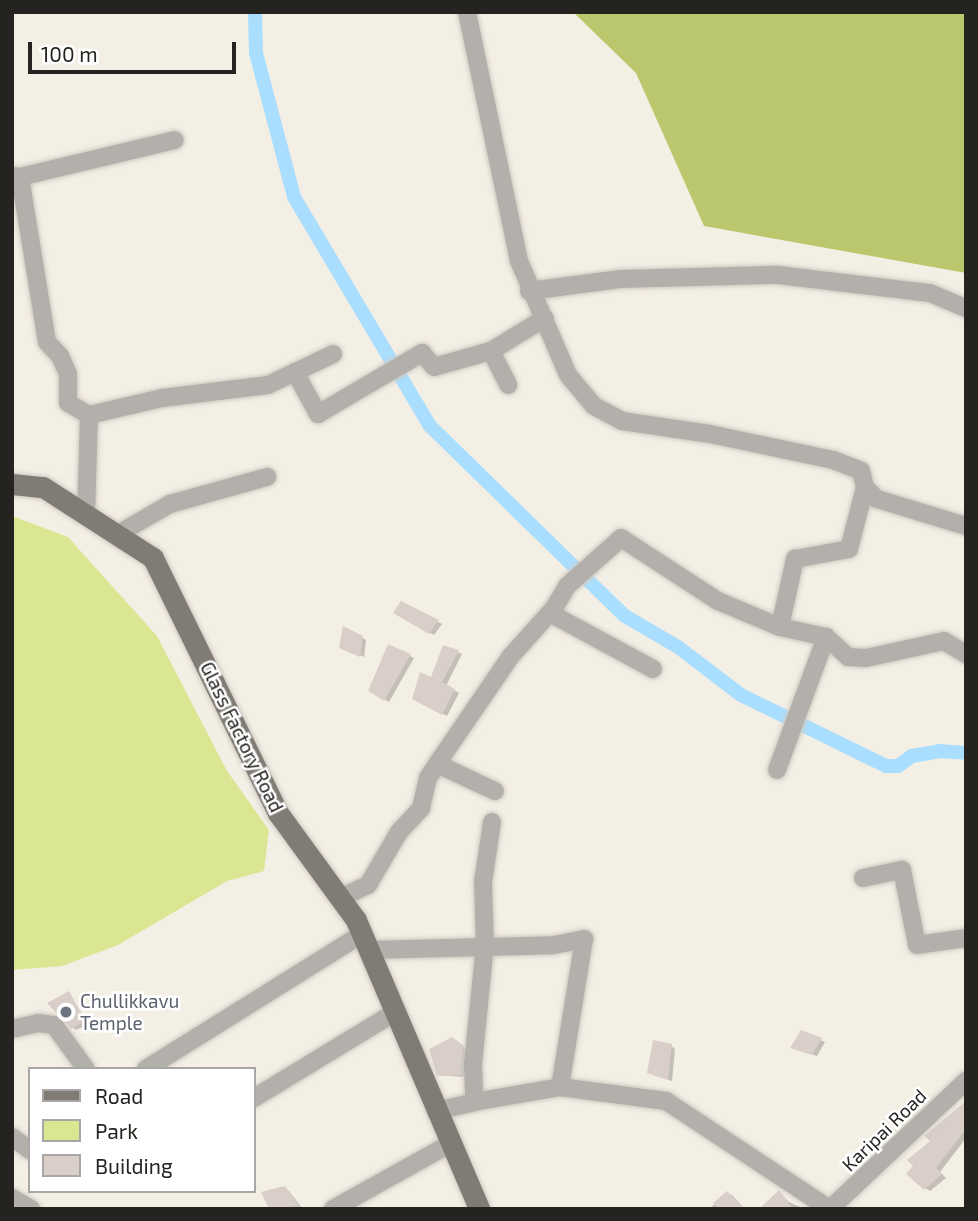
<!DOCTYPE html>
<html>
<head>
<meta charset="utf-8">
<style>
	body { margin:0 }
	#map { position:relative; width:978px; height:1221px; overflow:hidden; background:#f4efe5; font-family:"Exo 2",sans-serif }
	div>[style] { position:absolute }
	.green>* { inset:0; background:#dae692 }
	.forest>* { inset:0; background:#bbc76c }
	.shadow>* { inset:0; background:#0003 }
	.canal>* { height:14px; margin:-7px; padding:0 7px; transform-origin:7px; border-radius:7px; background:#aadeff }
	.building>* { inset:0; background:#dacec9 }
	.roads { filter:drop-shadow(0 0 2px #cfcac1) drop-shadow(0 0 2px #cfcac1) }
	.minor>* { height:18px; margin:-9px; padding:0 9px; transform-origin:9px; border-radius:9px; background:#b3b0ac }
	.major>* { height:21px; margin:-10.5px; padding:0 10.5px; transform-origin:10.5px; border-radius:10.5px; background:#807b74 }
	.dots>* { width:19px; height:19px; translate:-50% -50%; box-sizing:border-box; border:4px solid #fff; border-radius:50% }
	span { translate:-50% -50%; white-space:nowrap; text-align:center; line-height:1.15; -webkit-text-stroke:5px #fff; paint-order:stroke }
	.street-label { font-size:19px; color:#25231f }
	.worship-label { font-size:19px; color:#5b616d }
	.left { translate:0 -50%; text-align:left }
	.frame { position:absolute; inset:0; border:14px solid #25231f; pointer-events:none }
	.legend { position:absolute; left:28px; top:1067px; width:228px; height:126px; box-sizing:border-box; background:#fff; border:2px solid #a8a7a5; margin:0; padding:9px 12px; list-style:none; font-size:21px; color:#25231f }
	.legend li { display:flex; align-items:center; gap:14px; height:35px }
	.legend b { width:35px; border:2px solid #a8a7a5 }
	.scale { position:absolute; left:28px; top:42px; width:208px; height:32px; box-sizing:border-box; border:4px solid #25231f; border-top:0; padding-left:9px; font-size:21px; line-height:24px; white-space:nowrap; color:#25231f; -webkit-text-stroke:5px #fff; paint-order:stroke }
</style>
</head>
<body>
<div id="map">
	<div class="green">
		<div style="clip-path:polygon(12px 516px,68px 537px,157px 636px,227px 771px,269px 830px,264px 871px,227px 881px,118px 945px,62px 966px,12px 970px)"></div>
	</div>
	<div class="forest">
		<div style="clip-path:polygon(573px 12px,966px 12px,966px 273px,704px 226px,636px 73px)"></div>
	</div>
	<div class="shadow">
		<div style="clip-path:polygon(401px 603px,442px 624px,434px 635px,395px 613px)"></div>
		<div style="clip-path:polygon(344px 629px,366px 640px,364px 657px,346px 649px)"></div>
		<div style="clip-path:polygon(389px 646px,414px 658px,389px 702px,370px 690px)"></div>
		<div style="clip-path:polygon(444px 647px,462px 654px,446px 686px,459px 693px,447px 716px,414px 698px,432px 680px)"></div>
		<div style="clip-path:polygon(69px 993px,88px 1024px,76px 1030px,72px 1027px)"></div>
		<div style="clip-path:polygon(802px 1032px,825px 1042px,817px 1056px,797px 1050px)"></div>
		<div style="clip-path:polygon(452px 1039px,467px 1049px,465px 1077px,438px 1075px)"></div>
		<div style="clip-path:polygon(671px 1046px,675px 1049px,672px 1081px,653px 1075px)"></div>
		<div style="clip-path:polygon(966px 1104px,966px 1138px,940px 1172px,946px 1178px,930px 1191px,925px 1188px,932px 1141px)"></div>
		<div style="clip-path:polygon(285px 1188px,289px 1191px,302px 1208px,271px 1209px)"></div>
		<div style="clip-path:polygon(779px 1192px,789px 1202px,805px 1209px,762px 1209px)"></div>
		<div style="clip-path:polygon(727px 1193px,732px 1195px,745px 1209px,709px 1209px)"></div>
	</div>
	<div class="canal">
		<div style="left:255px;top:12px;width:41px;rotate:88.6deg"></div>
		<div style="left:256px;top:53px;width:149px;rotate:75.2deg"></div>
		<div style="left:294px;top:197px;width:266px;rotate:59.3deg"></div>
		<div style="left:430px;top:426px;width:272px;rotate:44.3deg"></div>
		<div style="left:625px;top:616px;width:61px;rotate:30.3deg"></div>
		<div style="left:678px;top:647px;width:79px;rotate:37.3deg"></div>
		<div style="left:741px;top:695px;width:161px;rotate:26.1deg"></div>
		<div style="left:886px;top:766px;width:12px"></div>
		<div style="left:898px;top:766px;width:17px;rotate:-36deg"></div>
		<div style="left:912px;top:756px;width:27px;rotate:-10deg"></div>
		<div style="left:939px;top:751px;width:27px;rotate:4deg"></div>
	</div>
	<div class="building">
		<div style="clip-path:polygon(401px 601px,439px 620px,429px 634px,393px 613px)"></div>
		<div style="clip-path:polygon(343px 626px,363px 636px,360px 657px,339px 648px)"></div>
		<div style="clip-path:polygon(388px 644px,411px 654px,384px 701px,368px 691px)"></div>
		<div style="clip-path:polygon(443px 645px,459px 650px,442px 682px,455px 689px,442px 715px,412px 699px,420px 672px,431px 677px)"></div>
		<div style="clip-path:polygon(69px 991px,85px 1021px,71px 1029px,47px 1003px)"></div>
		<div style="clip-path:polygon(801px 1030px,822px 1038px,812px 1055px,790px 1048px)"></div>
		<div style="clip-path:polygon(452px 1037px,463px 1045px,461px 1075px,437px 1076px,429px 1049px)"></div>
		<div style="clip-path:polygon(653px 1040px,672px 1044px,668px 1080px,647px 1073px)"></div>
		<div style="clip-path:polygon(966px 1101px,966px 1129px,936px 1168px,942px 1174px,924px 1190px,906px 1174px,913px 1166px,907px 1160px,930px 1141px,924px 1136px)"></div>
		<div style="clip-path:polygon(285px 1186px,299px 1206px,269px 1209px,261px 1192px)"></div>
		<div style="clip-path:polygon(779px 1190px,793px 1209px,759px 1209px)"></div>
		<div style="clip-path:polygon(727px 1191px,745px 1209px,719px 1209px,713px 1203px)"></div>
	</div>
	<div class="roads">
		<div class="minor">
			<div style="left:467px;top:12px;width:254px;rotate:78.2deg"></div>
			<div style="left:519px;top:261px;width:124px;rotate:66.7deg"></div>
			<div style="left:568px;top:375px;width:40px;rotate:50deg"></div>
			<div style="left:594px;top:406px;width:32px;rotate:28deg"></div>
			<div style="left:622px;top:421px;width:89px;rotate:8.4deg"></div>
			<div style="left:710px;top:434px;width:126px;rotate:11.9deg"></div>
			<div style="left:833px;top:460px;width:30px;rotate:21deg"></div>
			<div style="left:861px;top:471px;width:16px;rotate:76deg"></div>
			<div style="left:865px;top:487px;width:17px;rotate:45deg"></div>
			<div style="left:877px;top:499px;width:93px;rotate:16.9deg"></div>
			<div style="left:12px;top:176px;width:8px;rotate:7deg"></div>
			<div style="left:20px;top:177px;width:167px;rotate:80.7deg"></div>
			<div style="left:47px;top:342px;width:19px;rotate:47deg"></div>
			<div style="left:60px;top:356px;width:20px;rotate:66deg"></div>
			<div style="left:68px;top:374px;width:29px;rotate:90deg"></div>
			<div style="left:68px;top:403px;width:24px;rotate:30deg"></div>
			<div style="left:89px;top:415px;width:100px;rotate:91.7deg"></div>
			<div style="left:20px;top:177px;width:159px;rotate:-13.4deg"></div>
			<div style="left:529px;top:291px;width:92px;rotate:-7.5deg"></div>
			<div style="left:620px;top:279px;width:158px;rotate:-1.5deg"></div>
			<div style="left:778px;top:275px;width:153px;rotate:6.8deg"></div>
			<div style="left:930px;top:293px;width:39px;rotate:23deg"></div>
			<div style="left:491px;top:351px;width:38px;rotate:63deg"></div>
			<div style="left:295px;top:372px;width:48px;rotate:61.3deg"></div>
			<div style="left:318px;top:414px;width:121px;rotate:-30.4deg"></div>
			<div style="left:422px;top:353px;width:18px;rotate:49deg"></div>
			<div style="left:434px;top:367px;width:59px;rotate:-15.7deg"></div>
			<div style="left:491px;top:351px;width:63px;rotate:-31.4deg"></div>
			<div style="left:89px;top:415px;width:75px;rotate:-13.1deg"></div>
			<div style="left:162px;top:398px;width:107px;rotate:-7deg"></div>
			<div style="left:268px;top:385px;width:72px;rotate:-25.5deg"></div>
			<div style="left:118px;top:534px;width:60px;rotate:-30deg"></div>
			<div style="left:170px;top:504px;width:101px;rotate:-15.6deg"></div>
			<div style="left:780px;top:627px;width:70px;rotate:-77.6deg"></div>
			<div style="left:795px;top:559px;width:55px;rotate:-10.5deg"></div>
			<div style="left:849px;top:549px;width:64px;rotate:-75.5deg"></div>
			<div style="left:653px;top:669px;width:111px;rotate:-151.6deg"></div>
			<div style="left:555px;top:616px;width:8px;rotate:-97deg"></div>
			<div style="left:554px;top:608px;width:26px;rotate:-59deg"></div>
			<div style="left:567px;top:586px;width:72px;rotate:-41.6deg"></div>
			<div style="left:621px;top:538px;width:116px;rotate:33deg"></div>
			<div style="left:718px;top:601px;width:67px;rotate:22.8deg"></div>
			<div style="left:780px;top:627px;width:47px;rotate:12.3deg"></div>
			<div style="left:826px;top:637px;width:30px;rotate:42deg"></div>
			<div style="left:848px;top:657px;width:18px;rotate:3deg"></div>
			<div style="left:866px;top:658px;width:80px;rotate:-12.3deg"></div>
			<div style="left:944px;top:641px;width:26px;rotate:31deg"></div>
			<div style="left:437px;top:764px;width:64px;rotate:25deg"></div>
			<div style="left:777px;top:770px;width:142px;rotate:-69.8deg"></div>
			<div style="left:492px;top:822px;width:61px;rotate:98.5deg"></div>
			<div style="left:483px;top:882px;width:62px;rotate:88.2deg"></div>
			<div style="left:485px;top:944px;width:121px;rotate:95.7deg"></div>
			<div style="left:473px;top:1064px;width:38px;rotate:88deg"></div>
			<div style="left:474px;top:1102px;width:87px;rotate:-9.9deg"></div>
			<div style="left:560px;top:1087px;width:107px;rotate:7.5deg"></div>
			<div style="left:666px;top:1101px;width:196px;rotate:33.4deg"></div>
			<div style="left:863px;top:878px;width:40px;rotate:-12deg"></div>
			<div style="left:902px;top:870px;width:76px;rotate:78.7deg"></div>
			<div style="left:917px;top:945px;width:49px;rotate:-8.1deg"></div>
			<div style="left:340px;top:898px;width:31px;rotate:-25deg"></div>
			<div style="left:368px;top:885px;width:61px;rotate:-59.7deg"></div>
			<div style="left:399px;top:832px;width:33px;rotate:-47deg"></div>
			<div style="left:421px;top:808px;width:31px;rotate:-77deg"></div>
			<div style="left:428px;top:778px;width:17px;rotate:-57deg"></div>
			<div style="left:437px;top:764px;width:131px;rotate:-55.6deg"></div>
			<div style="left:511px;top:656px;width:64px;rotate:-48.1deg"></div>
			<div style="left:368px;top:950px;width:186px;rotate:-1.5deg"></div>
			<div style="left:554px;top:945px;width:31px;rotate:-11deg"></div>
			<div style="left:584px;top:939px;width:150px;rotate:99.2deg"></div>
			<div style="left:12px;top:1029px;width:27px;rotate:-13deg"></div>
			<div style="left:38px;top:1023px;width:16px;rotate:7deg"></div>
			<div style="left:54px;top:1025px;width:54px;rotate:54deg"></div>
			<div style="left:146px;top:1069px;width:255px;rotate:-32deg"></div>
			<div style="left:254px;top:1098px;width:164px;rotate:-31.3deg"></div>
			<div style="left:436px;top:1111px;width:39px;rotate:-13deg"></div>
			<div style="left:12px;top:1137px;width:22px;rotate:36deg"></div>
			<div style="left:12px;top:1198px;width:22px;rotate:30deg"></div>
			<div style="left:333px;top:1209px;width:134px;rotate:-29.1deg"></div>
			<div style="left:830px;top:1209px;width:187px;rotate:-43.3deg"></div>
		</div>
		<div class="major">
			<div style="left:12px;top:484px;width:31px;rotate:6deg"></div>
			<div style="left:43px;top:487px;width:131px;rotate:32.8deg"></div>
			<div style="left:153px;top:558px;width:284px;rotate:63.9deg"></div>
			<div style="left:278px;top:813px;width:132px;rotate:53.9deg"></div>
			<div style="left:356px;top:920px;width:314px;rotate:66.9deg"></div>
		</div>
	</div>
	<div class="dots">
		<div style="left:66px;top:1012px;background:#6b7280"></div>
	</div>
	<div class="street-label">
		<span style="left:242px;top:737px;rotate:64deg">Glass Factory Road</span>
		<span style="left:884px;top:1130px;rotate:-44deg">Karipai Road</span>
	</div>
	<div class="worship-label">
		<span class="left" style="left:80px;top:1012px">Chullikkavu<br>Temple</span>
	</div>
	<div class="frame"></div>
	<ul class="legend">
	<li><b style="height:9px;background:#807b74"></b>Road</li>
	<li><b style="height:19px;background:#dae692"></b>Park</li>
	<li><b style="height:19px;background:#dacec9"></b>Building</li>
	</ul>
	<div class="scale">100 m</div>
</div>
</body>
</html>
